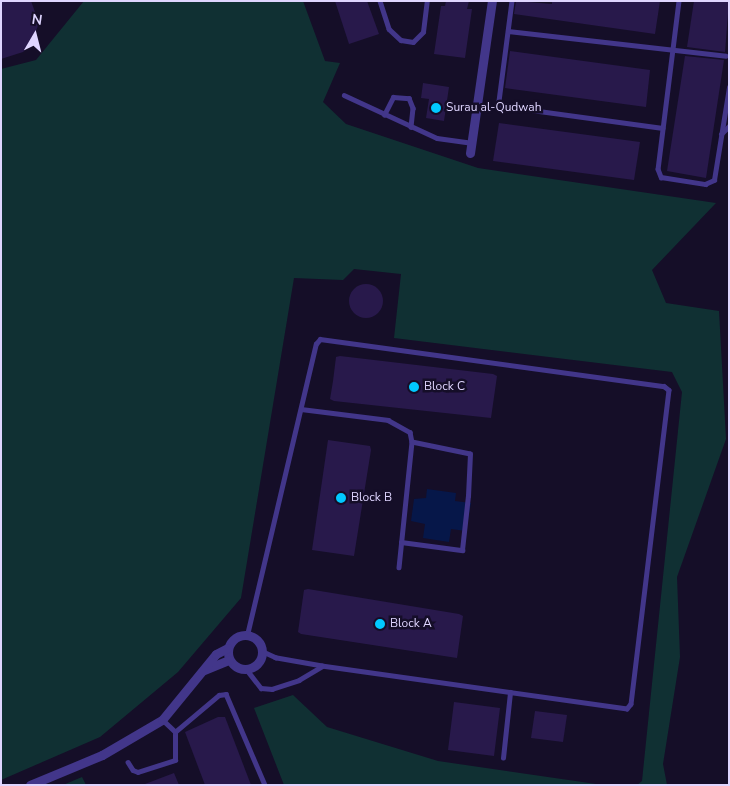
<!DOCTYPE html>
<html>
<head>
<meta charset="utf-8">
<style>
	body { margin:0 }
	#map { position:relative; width:730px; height:786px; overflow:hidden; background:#150e28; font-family:"Nunito Sans",sans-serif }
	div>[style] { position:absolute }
	.green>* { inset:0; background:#103033 }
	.water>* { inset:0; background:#061749 }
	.building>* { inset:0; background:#28194b }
	.round { border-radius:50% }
	.service>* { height:4.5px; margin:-2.25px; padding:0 2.25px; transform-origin:2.25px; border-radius:2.25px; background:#42368a }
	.minor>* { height:9px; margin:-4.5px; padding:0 4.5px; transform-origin:4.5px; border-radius:4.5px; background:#42368a }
	.minor>.ring { margin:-4.5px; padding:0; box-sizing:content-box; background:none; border:9px solid #42368a; border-radius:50% }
	.dots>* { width:14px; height:14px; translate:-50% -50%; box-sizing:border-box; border:2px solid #150e28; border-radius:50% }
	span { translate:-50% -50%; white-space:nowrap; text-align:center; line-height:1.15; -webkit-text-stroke:5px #150e28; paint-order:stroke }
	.poi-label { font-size:12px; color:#dfd5ff }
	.left { translate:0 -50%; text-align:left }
	.frame { position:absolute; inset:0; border:2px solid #dfd5ff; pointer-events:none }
	.north { position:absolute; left:10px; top:10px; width:50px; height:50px; -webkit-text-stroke:4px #150e28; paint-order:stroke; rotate:8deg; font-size:14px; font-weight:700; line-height:20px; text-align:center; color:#dfd5ff }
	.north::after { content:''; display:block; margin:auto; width:18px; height:22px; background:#dfd5ff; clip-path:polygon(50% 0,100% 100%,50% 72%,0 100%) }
</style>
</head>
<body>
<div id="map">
	<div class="green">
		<div style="clip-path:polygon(84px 1px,303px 1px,325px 61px,340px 63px,323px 102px,346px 124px,478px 168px,716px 203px,652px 270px,666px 303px,719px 311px,726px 439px,677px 577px,680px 657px,663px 764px,667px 785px,637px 785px,642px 781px,682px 392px,672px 372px,394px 338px,401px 274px,354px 269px,343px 280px,294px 278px,241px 598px,178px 672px,100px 737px,1px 780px,1px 69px,36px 60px)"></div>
		<div style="clip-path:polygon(293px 695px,327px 727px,438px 761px,603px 785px,284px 785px,254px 708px)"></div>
		<div style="clip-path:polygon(82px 777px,86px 785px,63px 785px)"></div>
	</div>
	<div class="water">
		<div style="clip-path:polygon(427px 489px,456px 493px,455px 501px,471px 503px,466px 531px,451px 529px,449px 542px,423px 538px,425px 524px,411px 521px,414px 499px,426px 498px)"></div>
	</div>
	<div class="building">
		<div style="clip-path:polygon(1px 1px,31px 1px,39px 23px,31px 44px,23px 52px,1px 59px)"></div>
		<div style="clip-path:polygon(335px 1px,367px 1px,379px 34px,349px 44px)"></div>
		<div style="clip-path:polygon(446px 1px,469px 1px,467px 9px,472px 9px,465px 58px,434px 54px,441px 6px,445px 6px)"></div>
		<div style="clip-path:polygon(516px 1px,552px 4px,552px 1px,660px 1px,655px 34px,514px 14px)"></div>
		<div style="clip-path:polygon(694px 1px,729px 1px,725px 52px,687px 47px)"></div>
		<div style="clip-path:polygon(510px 51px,650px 70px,646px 107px,505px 88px)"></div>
		<div style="clip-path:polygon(685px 56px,724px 60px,706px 178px,667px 171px)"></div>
		<div style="clip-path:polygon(423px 83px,449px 87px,444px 121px,426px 118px,429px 99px,421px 98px)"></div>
		<div style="clip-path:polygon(499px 123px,640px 142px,634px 180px,493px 161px)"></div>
		<div class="round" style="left:349px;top:284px;width:34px;height:34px"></div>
		<div style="clip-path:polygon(340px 356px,493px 374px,497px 376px,491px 418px,334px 401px,330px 399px,333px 381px,336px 357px)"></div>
		<div style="clip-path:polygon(328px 440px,370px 446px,371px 450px,354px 556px,312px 550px)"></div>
		<div style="clip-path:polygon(308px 589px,459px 614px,463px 616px,457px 658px,301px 634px,298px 632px,304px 590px)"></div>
		<div style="clip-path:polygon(454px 702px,500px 708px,494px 756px,448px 750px)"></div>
		<div style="clip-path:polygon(535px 711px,567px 715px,563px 742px,531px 738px)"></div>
		<div style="clip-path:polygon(218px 717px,225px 717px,251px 785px,205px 785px,185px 732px)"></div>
		<div style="clip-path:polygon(174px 773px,179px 785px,145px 785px,145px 784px)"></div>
	</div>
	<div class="service">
		<div style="left:380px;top:1px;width:29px;rotate:72deg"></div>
		<div style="left:389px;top:29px;width:16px;rotate:43deg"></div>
		<div style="left:401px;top:40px;width:12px;rotate:9deg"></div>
		<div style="left:413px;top:42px;width:14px;rotate:-45deg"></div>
		<div style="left:423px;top:32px;width:31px;rotate:-83deg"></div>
		<div style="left:512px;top:1px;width:101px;rotate:97.4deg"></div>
		<div style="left:499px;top:101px;width:6px;rotate:59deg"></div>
		<div style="left:502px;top:106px;width:162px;rotate:7.8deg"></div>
		<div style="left:679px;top:1px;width:169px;rotate:97.1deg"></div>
		<div style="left:658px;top:169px;width:9px;rotate:69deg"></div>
		<div style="left:661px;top:177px;width:45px;rotate:9deg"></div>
		<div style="left:705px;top:184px;width:10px;rotate:-24deg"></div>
		<div style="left:714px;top:180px;width:94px;rotate:-80.8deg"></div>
		<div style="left:508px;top:31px;width:219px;rotate:6.5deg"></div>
		<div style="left:344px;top:95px;width:102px;rotate:24.8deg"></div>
		<div style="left:437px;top:138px;width:34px;rotate:8deg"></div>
		<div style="left:384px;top:115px;width:20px;rotate:-63deg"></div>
		<div style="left:393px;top:97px;width:16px;rotate:4deg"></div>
		<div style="left:409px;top:98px;width:11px;rotate:68deg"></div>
		<div style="left:413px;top:108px;width:19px;rotate:96deg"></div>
		<div style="left:721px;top:134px;width:11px;rotate:-45deg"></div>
		<div style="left:301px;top:409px;width:88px;rotate:7.2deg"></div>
		<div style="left:388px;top:420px;width:25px;rotate:29deg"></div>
		<div style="left:410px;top:432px;width:10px;rotate:79deg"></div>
		<div style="left:412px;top:442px;width:126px;rotate:95.9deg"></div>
		<div style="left:401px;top:542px;width:62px;rotate:7.5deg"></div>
		<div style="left:462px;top:550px;width:54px;rotate:-83.7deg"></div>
		<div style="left:468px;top:496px;width:42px;rotate:-87.3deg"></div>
		<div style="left:470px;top:454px;width:59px;rotate:-168.3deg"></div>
		<div style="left:247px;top:635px;width:299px;rotate:-76.7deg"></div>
		<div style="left:316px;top:344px;width:6px;rotate:-51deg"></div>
		<div style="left:320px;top:339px;width:347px;rotate:7.8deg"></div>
		<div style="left:664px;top:386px;width:6px;rotate:39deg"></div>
		<div style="left:669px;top:390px;width:316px;rotate:96.9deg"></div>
		<div style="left:631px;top:704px;width:6px;rotate:129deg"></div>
		<div style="left:627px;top:709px;width:308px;rotate:-172deg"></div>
		<div style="left:322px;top:666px;width:47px;rotate:-170.1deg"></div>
		<div style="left:276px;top:658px;width:14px;rotate:-155deg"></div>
		<div style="left:247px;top:670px;width:23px;rotate:52deg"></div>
		<div style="left:261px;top:688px;width:11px;rotate:5deg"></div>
		<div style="left:272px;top:689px;width:28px;rotate:-18deg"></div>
		<div style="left:299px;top:680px;width:27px;rotate:-31deg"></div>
		<div style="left:175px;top:732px;width:57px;rotate:-40.1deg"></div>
		<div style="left:219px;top:695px;width:7px;rotate:-8deg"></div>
		<div style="left:226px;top:694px;width:99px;rotate:66.8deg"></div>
		<div style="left:503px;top:758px;width:66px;rotate:-83.9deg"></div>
		<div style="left:128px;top:762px;width:9px;rotate:58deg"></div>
		<div style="left:133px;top:770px;width:5px;rotate:22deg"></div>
		<div style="left:138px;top:772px;width:39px;rotate:-18deg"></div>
		<div style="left:175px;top:760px;width:28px;rotate:-90deg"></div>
		<div style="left:175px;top:732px;width:18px;rotate:-137deg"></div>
	</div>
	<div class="minor">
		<div style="left:470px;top:153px;width:154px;rotate:-81.8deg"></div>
		<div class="ring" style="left:228px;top:635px;width:25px;height:25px"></div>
		<div style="left:204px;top:670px;width:27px;rotate:-22deg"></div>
		<div style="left:30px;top:785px;width:78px;rotate:-22.6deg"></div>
		<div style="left:102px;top:755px;width:69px;rotate:-30.3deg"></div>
		<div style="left:162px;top:720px;width:85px;rotate:-50.7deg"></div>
		<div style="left:216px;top:654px;width:13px;rotate:-27deg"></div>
	</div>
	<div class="dots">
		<div style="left:436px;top:108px;background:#01c9ff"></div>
		<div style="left:414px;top:387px;background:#01c9ff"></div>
		<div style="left:341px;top:498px;background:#01c9ff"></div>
		<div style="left:380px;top:624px;background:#01c9ff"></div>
	</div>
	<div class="poi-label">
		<span class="left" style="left:446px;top:108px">Surau al-Qudwah</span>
		<span class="left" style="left:424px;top:387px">Block C</span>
		<span class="left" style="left:351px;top:498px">Block B</span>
		<span class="left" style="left:390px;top:624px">Block A</span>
	</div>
	<div class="frame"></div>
	<div class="north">N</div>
</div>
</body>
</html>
